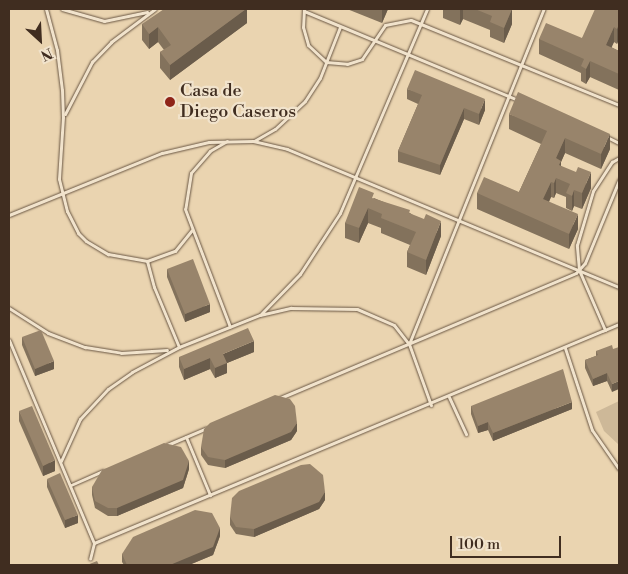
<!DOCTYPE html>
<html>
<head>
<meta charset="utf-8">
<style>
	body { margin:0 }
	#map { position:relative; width:628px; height:574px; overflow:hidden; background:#ead4b0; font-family:"Libre Bodoni",serif }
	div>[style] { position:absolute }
	.green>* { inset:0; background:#cdb898 }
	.roads { filter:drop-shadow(0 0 1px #6a5744) drop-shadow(0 0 1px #6a5744) }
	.lane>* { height:3px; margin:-1.5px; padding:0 1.5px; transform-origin:1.5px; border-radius:1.5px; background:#f1e3cc }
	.wall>* { inset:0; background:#83725c }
	.shaded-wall>* { inset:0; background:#6a5c4b }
	.building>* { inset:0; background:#98846b }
	.dots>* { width:14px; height:14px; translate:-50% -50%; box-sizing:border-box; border:2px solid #f1e3cc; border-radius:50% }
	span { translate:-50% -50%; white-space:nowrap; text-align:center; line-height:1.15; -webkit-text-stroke:4.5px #f1e3cc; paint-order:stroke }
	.poi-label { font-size:18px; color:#402d20 }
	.left { translate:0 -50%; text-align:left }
	.frame { position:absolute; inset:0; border:10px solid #402d20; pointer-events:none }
	.north { position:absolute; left:15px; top:15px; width:50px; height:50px; -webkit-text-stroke:4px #f1e3cc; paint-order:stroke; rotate:155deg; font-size:14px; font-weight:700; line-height:20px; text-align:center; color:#402d20 }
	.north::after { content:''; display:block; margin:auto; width:18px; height:22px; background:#402d20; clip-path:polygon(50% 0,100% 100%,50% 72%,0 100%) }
	.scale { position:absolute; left:450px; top:536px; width:111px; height:22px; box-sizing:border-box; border:2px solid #402d20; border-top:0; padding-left:6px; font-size:15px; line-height:18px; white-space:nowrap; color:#402d20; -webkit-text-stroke:4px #f1e3cc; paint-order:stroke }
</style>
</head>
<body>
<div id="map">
	<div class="green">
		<div style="clip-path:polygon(619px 401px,619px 445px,604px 431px,596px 412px)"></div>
	</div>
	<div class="roads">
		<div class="lane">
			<div style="left:46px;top:9px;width:42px;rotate:75deg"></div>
			<div style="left:57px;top:50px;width:40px;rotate:82.9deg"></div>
			<div style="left:62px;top:90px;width:27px;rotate:88deg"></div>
			<div style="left:63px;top:117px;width:62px;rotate:93.7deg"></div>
			<div style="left:59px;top:179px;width:33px;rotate:76deg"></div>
			<div style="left:67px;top:211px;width:25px;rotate:63deg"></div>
			<div style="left:78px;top:233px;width:11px;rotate:45deg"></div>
			<div style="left:86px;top:241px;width:26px;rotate:31deg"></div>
			<div style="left:108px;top:254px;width:40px;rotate:10deg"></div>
			<div style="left:147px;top:261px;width:30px;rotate:-20deg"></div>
			<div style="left:175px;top:251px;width:27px;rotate:-51deg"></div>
			<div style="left:62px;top:9px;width:44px;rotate:15.9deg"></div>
			<div style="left:104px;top:21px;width:44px;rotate:-11.8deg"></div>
			<div style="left:304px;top:9px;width:18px;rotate:93deg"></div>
			<div style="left:303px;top:27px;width:19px;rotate:74deg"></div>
			<div style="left:308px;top:45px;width:25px;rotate:43deg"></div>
			<div style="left:326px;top:62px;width:21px;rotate:5deg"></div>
			<div style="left:347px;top:64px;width:16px;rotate:-18deg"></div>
			<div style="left:362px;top:59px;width:41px;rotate:-55.9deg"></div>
			<div style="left:385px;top:25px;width:26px;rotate:-11deg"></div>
			<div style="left:411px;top:20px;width:225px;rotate:22.2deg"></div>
			<div style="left:304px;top:11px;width:232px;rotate:22.6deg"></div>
			<div style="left:65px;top:114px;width:59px;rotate:-62.6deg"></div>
			<div style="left:92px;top:62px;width:28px;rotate:-46deg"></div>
			<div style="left:111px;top:42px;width:55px;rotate:-36.9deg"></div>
			<div style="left:607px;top:137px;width:13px;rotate:27deg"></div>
			<div style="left:227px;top:141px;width:20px;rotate:150deg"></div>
			<div style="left:210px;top:151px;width:29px;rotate:131deg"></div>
			<div style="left:191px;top:173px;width:36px;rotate:99deg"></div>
			<div style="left:185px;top:209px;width:126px;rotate:69.1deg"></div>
			<div style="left:254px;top:141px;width:24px;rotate:-30deg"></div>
			<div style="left:275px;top:129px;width:41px;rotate:-43deg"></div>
			<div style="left:305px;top:101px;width:27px;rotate:-57deg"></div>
			<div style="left:320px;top:78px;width:55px;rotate:-68.6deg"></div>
			<div style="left:9px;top:215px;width:165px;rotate:-22.1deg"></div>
			<div style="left:162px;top:153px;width:48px;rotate:-13.2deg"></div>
			<div style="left:209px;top:142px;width:44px;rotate:-1.3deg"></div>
			<div style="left:253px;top:141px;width:35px;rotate:13deg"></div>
			<div style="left:287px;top:149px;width:360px;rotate:22.6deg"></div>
			<div style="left:147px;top:261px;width:27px;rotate:75deg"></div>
			<div style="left:154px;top:287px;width:65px;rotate:67.4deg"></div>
			<div style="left:9px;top:308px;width:46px;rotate:32.7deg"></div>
			<div style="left:48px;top:333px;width:40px;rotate:21deg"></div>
			<div style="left:85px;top:347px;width:36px;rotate:9deg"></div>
			<div style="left:121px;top:353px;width:46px;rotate:-3.7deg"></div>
			<div style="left:261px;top:314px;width:56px;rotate:-45.7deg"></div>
			<div style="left:300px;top:274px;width:73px;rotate:-56.7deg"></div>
			<div style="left:340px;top:213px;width:222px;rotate:-66.9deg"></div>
			<div style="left:605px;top:330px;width:65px;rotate:-113.4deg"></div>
			<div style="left:579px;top:270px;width:25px;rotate:-95deg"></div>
			<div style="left:577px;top:245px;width:56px;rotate:-73.5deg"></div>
			<div style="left:593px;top:191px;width:35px;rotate:-57deg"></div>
			<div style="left:612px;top:162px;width:8px;rotate:-30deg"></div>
			<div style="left:9px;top:340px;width:220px;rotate:67.3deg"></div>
			<div style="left:94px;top:543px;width:16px;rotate:104deg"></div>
			<div style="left:409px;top:344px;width:361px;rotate:-68.1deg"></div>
			<div style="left:565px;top:348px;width:86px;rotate:71.8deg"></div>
			<div style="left:592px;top:430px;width:47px;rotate:55.3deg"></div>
			<div style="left:449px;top:397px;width:41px;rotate:65.3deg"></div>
			<div style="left:280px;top:398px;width:321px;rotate:-22.9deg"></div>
			<div style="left:576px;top:273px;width:13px;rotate:-48deg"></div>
			<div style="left:585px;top:263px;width:90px;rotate:-67.7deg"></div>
			<div style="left:186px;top:437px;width:63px;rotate:67.5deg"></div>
			<div style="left:167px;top:445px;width:43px;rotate:-23deg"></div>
			<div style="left:61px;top:461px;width:46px;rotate:-65.7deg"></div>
			<div style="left:80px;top:419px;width:41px;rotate:-47deg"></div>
			<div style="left:108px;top:389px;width:29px;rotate:-35deg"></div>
			<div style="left:132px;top:372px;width:53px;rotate:-28deg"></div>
			<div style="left:179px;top:347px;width:87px;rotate:-21.6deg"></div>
			<div style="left:260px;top:315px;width:32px;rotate:-13deg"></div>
			<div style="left:291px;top:308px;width:66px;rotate:0.9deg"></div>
			<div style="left:357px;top:309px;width:40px;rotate:23.4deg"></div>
			<div style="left:394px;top:325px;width:24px;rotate:52deg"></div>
			<div style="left:409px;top:344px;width:65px;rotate:70.2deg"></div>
			<div style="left:71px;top:485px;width:35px;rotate:-24deg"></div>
			<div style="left:94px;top:543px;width:569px;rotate:-22.64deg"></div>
		</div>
	</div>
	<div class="wall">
		<div style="clip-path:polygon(247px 9px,247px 23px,170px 80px,160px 68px,160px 52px,164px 50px,158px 42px,149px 49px,142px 40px,142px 24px)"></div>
		<div style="clip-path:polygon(347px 9px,388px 9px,382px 23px)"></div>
		<div style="clip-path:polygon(443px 9px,512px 9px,512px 24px,504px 43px,490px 37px,490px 30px,463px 19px,460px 25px,443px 18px)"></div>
		<div style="clip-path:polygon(619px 9px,619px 39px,617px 44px,614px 42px,611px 47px,619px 51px,619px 90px,590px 77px,586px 84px,581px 81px,581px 73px,539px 54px,539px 39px,582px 38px)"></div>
		<div style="clip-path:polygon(407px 89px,485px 110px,479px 125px,464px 119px,440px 175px,398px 162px,398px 151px,418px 104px,407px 99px)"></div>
		<div style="clip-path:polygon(509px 114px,610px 149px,601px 169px,565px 153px,561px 162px,561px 166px,591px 188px,582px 209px,574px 206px,572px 211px,566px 208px,566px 197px,556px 193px,554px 198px,551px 197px,549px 202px,578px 229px,569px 249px,477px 209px,477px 193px,519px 192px,541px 144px,509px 129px)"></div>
		<div style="clip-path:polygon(374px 198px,410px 213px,441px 236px,426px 275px,407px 267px,407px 252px,410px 245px,381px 233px,381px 228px,368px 223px,359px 243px,345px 238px,345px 223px)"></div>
		<div style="clip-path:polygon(167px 269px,210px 312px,185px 322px,167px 277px)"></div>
		<div style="clip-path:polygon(22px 337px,54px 369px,35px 376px,22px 345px)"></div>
		<div style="clip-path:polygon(613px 349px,612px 392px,607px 381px,593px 386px,585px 368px,585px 360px,596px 356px,596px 351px)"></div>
		<div style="clip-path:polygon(254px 352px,227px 363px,227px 373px,215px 378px,210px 369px,184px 380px,179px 367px,179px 357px)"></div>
		<div style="clip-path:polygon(471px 406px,572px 409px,493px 441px,488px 430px,478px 433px,471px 414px)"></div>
		<div style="clip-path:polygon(19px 411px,55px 471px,43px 476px,19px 421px)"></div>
		<div style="clip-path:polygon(297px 431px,291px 440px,225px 468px,208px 465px,201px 455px,201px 447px)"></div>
		<div style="clip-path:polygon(189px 469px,183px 488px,117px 516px,108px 516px,95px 508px,92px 495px,92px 487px)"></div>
		<div style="clip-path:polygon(47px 479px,78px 523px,65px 528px,47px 487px)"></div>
		<div style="clip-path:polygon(325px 500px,319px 509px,254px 537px,236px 534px,230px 525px,230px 517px)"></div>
		<div style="clip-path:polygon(220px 536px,213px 555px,189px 565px,124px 565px,122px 562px,122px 554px)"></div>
	</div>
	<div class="shaded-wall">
		<div style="clip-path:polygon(246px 9px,247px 9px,247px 23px,170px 80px,170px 65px)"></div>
		<div style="clip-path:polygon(382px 9px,388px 9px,382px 23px)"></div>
		<div style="clip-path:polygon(460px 9px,463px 9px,463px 19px,460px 25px)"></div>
		<div style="clip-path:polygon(512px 9px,512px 24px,504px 43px,504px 28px)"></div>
		<div style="clip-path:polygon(619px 24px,619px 39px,617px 44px,617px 29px)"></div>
		<div style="clip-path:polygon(158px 27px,158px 42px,149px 49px,149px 34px)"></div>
		<div style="clip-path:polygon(614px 27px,614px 42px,606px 60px,606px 45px)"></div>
		<div style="clip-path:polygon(590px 61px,590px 77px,586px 84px,586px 69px)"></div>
		<div style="clip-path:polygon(485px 99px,485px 110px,479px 125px,479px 114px)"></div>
		<div style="clip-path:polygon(464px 108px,464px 119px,440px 175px,440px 165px)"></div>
		<div style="clip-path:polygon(610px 134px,610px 149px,601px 169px,601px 154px)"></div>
		<div style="clip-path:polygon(565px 138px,565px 153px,561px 162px,561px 176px,559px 180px,559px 167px,556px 158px)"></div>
		<div style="clip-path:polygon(591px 172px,591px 188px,582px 209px,582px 193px)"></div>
		<div style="clip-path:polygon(556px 178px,556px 193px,554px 198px,554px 183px)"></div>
		<div style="clip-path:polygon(551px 182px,551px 197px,543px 214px,543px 199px)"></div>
		<div style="clip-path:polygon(574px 190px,574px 206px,572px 211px,572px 196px)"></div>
		<div style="clip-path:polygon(368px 208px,368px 223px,359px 243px,359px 228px)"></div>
		<div style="clip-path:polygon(578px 214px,578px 229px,569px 249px,569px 234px)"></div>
		<div style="clip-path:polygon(441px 221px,441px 236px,426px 275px,426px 260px)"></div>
		<div style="clip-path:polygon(210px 304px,210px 312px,185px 322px,185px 314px)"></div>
		<div style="clip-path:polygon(254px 341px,254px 352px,227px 363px,227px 373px,215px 378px,215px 368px,223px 354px)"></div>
		<div style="clip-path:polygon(210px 358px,210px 369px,184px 380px,184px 369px)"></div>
		<div style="clip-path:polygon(54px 361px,54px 369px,35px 376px,35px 369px)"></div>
		<div style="clip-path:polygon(607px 373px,607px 381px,593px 386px,593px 379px)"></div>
		<div style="clip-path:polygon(619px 381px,619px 389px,612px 392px,612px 384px)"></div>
		<div style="clip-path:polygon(572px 402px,572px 409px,493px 441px,493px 433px)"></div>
		<div style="clip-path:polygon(488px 422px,488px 430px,478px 433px,478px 426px)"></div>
		<div style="clip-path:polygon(297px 423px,297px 431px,291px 440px,225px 468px,225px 460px)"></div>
		<div style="clip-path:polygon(55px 460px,55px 471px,43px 476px,43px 466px)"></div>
		<div style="clip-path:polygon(189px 461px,189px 469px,183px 488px,117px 516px,117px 508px)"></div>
		<div style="clip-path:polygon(325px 492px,325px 500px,319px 509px,254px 537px,254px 529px)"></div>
		<div style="clip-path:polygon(78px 515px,78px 523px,65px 528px,65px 520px)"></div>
		<div style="clip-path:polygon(220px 528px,220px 536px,213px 555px,189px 565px,170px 565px)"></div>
	</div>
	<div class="building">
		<div style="clip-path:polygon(164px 9px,246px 9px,170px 65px,160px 52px,171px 45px,158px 27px,149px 34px,142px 24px)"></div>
		<div style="clip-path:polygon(475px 9px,512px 9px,504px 28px,490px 22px,492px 16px)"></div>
		<div style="clip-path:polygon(595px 9px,619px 9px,619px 24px,617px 29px,614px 27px,606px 45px,619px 51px,619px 74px,590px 61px,586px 69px,581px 66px,584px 59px,539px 39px,546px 23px,582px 38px)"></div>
		<div style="clip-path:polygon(415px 70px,485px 99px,479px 114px,464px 108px,440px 165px,398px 151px,422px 95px,407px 89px)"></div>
		<div style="clip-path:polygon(518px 92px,610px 134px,601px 154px,565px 138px,556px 158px,561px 161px,559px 165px,576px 172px,578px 167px,591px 172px,582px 193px,574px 190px,572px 196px,566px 193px,570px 184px,556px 178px,554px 183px,551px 182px,543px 199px,578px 214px,569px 234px,477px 193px,484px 177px,519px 192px,547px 131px,509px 114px)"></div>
		<div style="clip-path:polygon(359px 187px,374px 193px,372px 198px,410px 210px,409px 213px,424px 219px,426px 214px,441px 221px,426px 260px,407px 252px,416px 232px,381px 218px,382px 214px,368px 208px,359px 228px,345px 223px)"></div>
		<div style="clip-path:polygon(193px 259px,210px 304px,185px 314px,167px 269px)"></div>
		<div style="clip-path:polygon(248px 328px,254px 341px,223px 354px,227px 363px,215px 368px,210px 358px,184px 369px,179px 357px)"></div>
		<div style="clip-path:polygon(41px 330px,54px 361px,35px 369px,22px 337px)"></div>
		<div style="clip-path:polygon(612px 345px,613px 349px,619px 347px,619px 381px,612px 384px,607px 373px,593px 379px,585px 360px,598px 355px,596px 351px)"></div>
		<div style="clip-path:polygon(563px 369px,572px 402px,493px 433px,488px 422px,478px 426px,471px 406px)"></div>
		<div style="clip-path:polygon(275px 395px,290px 399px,295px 406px,297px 423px,291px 432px,225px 460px,208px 457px,201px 447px,204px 429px,210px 423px)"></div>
		<div style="clip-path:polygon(32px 406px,55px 460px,43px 466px,19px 411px)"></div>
		<div style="clip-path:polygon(164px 443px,181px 447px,189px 461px,183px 480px,117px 508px,108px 508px,95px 501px,92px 487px,102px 470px)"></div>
		<div style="clip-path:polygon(310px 464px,323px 475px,325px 492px,319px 502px,254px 529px,236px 527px,230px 517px,232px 498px,239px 491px,301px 465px)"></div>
		<div style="clip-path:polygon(60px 473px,78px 515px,65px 520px,47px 479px)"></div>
		<div style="clip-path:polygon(195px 510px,212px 513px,220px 528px,213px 547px,170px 565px,127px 565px,122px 554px,133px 537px)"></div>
		<div style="clip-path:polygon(97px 561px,99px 565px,87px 565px)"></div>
	</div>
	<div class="dots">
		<div style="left:170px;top:102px;background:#8f2418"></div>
	</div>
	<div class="poi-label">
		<span class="left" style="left:180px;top:102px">Casa de<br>Diego Caseros</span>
	</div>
	<div class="frame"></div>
	<div class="north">N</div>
	<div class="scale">100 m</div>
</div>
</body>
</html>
